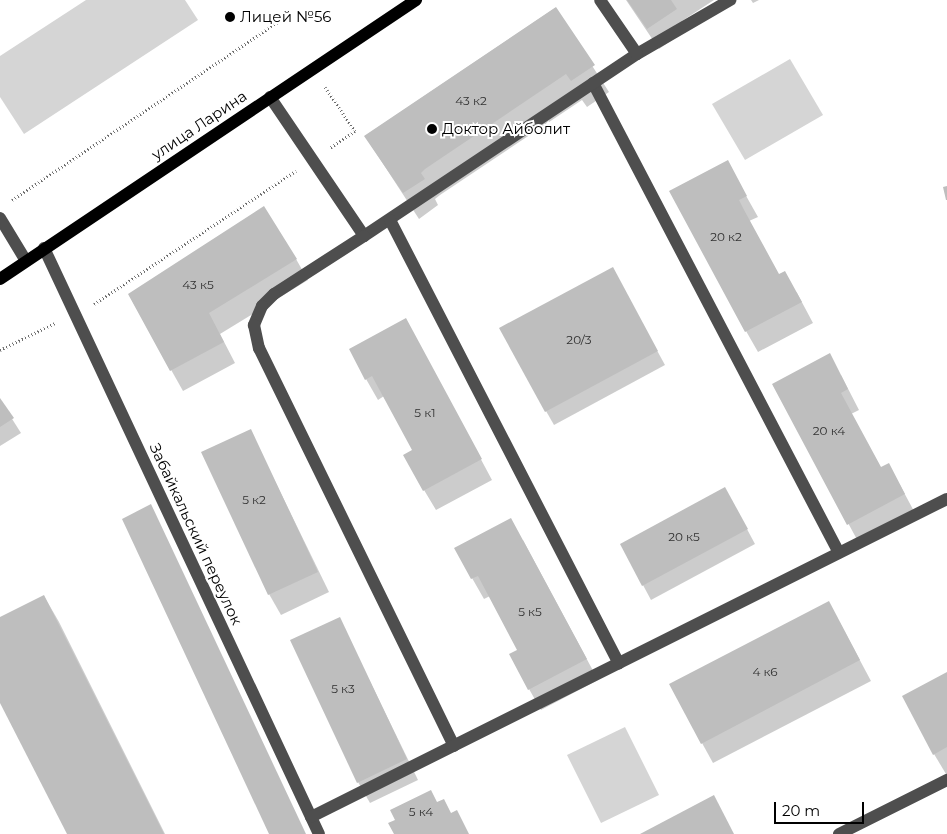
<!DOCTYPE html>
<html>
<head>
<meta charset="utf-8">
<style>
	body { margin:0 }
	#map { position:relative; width:947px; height:834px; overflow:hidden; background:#fff; font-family:Montserrat,sans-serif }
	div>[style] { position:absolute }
	.green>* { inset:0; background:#d5d5d5 }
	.shadow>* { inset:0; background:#0003 }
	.building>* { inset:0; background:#bebebe }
	.path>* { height:3px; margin-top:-1.5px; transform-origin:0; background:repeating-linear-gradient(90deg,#707070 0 1px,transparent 0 3.5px) }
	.minor>* { height:12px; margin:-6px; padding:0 6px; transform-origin:6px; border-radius:6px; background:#4e4e4e }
	.major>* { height:12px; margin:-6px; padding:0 6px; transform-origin:6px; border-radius:6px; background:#000 }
	.dots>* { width:14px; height:14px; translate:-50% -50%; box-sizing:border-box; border:2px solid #fff; border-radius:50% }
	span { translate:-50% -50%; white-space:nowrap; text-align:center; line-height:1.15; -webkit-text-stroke:4px #fff; paint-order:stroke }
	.number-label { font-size:12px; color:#303030 }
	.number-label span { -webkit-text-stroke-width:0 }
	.poi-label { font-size:15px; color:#000 }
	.left { translate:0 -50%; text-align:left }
	.street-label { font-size:15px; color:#000 }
	.scale { position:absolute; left:774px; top:802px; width:90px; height:22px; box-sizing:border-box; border:2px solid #000; border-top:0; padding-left:6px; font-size:15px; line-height:18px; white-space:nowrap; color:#000; -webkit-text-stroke:4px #fff; paint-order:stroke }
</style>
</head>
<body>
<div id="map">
	<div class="green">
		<div style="clip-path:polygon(86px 0,185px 0,198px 20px,24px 134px,0 97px,0 56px)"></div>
		<div style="clip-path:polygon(790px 59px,823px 115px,745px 160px,712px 104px)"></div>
		<div style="clip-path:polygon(625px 727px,659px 795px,601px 823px,567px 755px)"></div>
	</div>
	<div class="shadow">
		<div style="clip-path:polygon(626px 0,714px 0,682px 21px,687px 30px,659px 49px)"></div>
		<div style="clip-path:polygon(751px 0,759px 0,753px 3px)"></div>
		<div style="clip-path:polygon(555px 8px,609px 92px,587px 107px,582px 100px,440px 195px,435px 199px,438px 205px,419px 219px,365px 136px)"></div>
		<div style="clip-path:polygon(727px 162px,758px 217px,749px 221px,779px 276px,797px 293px,813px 323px,758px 352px,746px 331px)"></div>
		<div style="clip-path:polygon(296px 259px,308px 280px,220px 334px,235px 363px,183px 391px,129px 295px)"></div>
		<div style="clip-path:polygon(620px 283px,665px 365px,554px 425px,546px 411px)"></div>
		<div style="clip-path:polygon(417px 340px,492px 480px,436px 510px,424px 490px,413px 450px,384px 396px,378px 400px,366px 379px)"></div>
		<div style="clip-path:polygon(841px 375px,859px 410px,851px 414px,881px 468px,900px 485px,916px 515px,860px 545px,773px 385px)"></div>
		<div style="clip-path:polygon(0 400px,21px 433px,0 446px)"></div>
		<div style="clip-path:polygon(250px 430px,329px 592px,281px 615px,269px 594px)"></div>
		<div style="clip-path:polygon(733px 503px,755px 544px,651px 600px,621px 544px)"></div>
		<div style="clip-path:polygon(523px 540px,598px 680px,541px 710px,529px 689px,519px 650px,490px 596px,484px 599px,472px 578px)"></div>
		<div style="clip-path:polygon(44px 596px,59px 622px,165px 834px,68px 834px,0 701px,0 618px)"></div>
		<div style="clip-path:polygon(339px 618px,418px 780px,370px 803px,358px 782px)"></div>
		<div style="clip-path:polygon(840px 623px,871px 681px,713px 763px,702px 743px)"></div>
		<div style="clip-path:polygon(947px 674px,947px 774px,946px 774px,934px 754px)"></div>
	</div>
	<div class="building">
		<div style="clip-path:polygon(627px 0,671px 0,677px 9px,647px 29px)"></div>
		<div style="clip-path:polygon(556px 7px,595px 65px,571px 81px,566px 74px,425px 169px,421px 173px,425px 179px,403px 193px,364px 136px)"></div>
		<div style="clip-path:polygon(728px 160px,747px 196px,739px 200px,743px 208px,779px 274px,785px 271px,802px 302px,745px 332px,669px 191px)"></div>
		<div style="clip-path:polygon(947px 186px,947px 200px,946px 200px,943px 187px)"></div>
		<div style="clip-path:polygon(264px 206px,297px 259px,209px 313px,224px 342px,170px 371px,128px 294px)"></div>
		<div style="clip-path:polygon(613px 267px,658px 351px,545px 412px,499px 328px)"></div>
		<div style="clip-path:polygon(406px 318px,482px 459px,423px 491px,403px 455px,412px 450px,372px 376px,365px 380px,349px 349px)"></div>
		<div style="clip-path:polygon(830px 353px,848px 389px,841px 393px,881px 467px,889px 463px,905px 494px,847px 525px,772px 384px)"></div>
		<div style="clip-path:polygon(0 398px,14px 418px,0 427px)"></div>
		<div style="clip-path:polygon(251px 429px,318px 572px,268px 595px,201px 452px)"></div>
		<div style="clip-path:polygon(725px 487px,748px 529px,642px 586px,620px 544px)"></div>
		<div style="clip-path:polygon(151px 504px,306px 834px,269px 834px,122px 519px)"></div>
		<div style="clip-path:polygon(511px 518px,587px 659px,528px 690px,509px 654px,517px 650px,478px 576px,471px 579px,454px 548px)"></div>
		<div style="clip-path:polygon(44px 595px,164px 834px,67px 834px,0 703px,0 617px)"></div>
		<div style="clip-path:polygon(829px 601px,860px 660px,701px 744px,669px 684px)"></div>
		<div style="clip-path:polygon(340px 617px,407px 759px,357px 783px,290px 640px)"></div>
		<div style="clip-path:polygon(947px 672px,947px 747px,933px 755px,902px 696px)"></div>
		<div style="clip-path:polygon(431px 790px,437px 802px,444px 799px,451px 813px,457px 810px,469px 834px,394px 834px,388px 823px,395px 820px,390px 810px)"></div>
		<div style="clip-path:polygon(714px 795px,734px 834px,640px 834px)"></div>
	</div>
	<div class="path">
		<div style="left:325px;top:87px;width:53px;rotate:55.7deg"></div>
		<div style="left:355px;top:131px;width:30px;rotate:146deg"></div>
		<div style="left:12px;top:200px;width:327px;rotate:-33.8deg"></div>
		<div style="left:94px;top:304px;width:242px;rotate:-33.4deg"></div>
		<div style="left:0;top:350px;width:61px;rotate:-26.1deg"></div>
	</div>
	<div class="minor">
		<div style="left:637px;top:54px;width:108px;rotate:-30.1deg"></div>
		<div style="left:593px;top:83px;width:530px;rotate:62.37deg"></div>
		<div style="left:270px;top:97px;width:168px;rotate:55.9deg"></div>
		<div style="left:364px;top:236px;width:328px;rotate:-33.7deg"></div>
		<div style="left:637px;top:54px;width:65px;rotate:-124.4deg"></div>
		<div style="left:0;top:218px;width:50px;rotate:58.8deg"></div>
		<div style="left:390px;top:220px;width:499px;rotate:62.7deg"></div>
		<div style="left:364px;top:236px;width:107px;rotate:147.2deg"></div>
		<div style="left:274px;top:294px;width:17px;rotate:135deg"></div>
		<div style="left:262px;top:306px;width:21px;rotate:113deg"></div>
		<div style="left:254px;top:325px;width:24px;rotate:78deg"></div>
		<div style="left:259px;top:348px;width:443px;rotate:63.9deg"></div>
		<div style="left:44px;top:248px;width:647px;rotate:64.86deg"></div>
		<div style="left:311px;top:817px;width:711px;rotate:-26.57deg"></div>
		<div style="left:839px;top:834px;width:121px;rotate:-26.6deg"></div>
	</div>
	<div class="major">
		<div style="left:0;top:279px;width:501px;rotate:-33.85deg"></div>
	</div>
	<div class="dots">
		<div style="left:230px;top:17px;background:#000"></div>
		<div style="left:432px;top:129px;background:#000"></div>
	</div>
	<div class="number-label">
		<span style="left:471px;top:101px">43 к2</span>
		<span style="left:726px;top:237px">20 к2</span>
		<span style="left:198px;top:285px">43 к5</span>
		<span style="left:579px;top:340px">20/3</span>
		<span style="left:425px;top:413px">5 к1</span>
		<span style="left:829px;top:431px">20 к4</span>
		<span style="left:254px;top:500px">5 к2</span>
		<span style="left:684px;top:537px">20 к5</span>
		<span style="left:530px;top:612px">5 к5</span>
		<span style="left:765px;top:672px">4 к6</span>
		<span style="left:343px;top:689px">5 к3</span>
		<span style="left:421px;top:812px">5 к4</span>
	</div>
	<div class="poi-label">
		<span class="left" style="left:240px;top:17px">Лицей №56</span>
		<span class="left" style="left:442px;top:129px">Доктор Айболит</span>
	</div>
	<div class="street-label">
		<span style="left:199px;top:125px;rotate:-34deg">улица Ларина</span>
		<span style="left:196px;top:534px;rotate:65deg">Забайкальский переулок</span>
	</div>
	<div class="scale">20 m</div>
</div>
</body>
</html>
